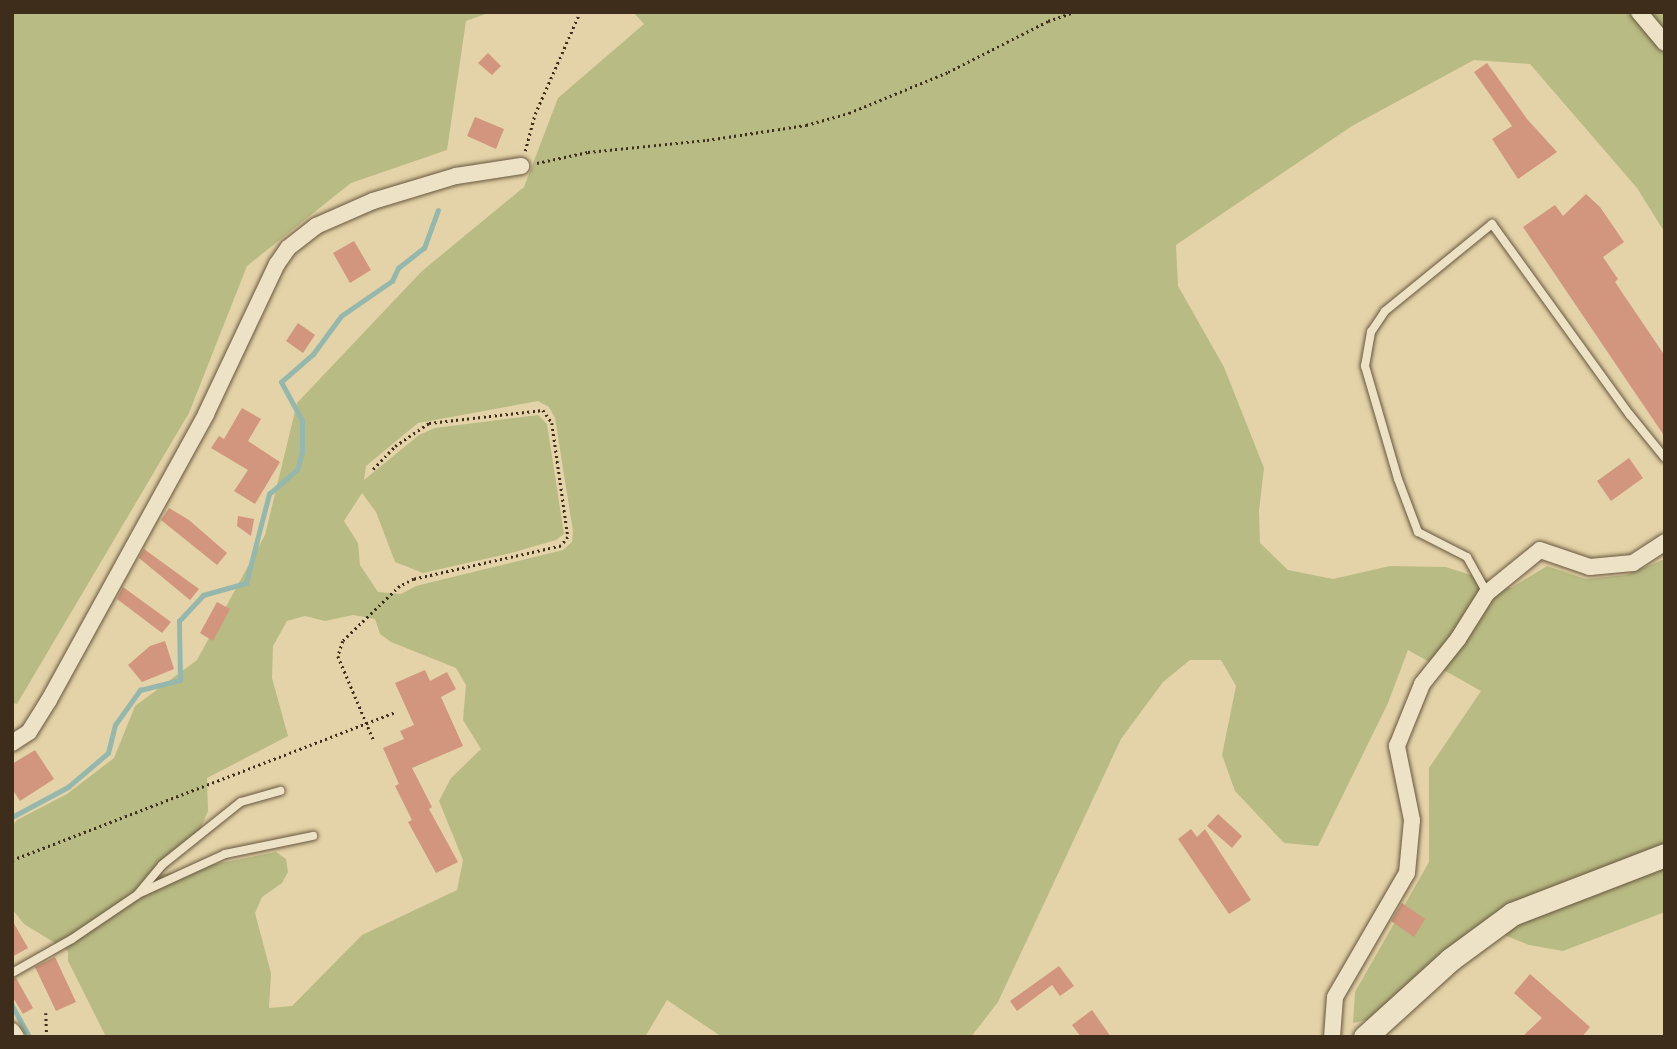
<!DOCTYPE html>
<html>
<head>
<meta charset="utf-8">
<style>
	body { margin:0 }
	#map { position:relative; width:1677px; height:1049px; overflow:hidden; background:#e4d3a8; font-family:"IM FELL Double Pica",serif }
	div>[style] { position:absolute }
	.green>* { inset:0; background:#b9bb84 }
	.stream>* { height:4.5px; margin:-2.25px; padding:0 2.25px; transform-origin:2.25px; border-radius:2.25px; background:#95b7ac }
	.building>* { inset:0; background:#d1967d }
	.path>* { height:2.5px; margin-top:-1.25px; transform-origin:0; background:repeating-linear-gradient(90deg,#3d2d1a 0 2px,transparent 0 5.5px) }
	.roads { filter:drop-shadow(0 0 2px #67563e) drop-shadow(0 0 2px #67563e) }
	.lane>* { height:8px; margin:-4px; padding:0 4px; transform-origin:4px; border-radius:4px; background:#ede2c6 }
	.street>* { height:16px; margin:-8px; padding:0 8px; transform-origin:8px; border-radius:8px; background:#ede2c6 }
	.secondary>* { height:23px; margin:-11.5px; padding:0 11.5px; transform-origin:11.5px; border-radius:11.5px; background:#ede2c6 }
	span { translate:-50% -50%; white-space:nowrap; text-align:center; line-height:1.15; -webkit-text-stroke:6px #ede2c6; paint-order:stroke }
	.frame { position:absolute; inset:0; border:14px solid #3d2d1a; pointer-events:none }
</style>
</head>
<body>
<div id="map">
	<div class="green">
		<div style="clip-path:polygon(12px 12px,491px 12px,466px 21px,447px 150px,351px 183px,247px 266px,189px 413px,17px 704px,12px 703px)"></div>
		<div style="clip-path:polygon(evenodd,633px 12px,1665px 12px,1665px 233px,1637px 188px,1530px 64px,1474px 60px,1352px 126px,1176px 245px,1178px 286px,1224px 367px,1264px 468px,1259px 511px,1260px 543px,1288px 570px,1333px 579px,1390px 566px,1446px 567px,1511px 588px,1547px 566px,1586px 579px,1626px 575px,1665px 559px,1665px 912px,1563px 951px,1529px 945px,1504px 935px,1465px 935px,1367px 1020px,1353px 1023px,1355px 992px,1429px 862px,1429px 768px,1481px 691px,1408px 650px,1388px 703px,1318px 846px,1284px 843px,1235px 791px,1222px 755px,1236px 686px,1221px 660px,1190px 660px,1163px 682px,1121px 739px,998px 1002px,971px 1037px,722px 1037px,667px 1000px,645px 1037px,106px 1037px,68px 961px,68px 951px,24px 924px,12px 909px,12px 826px,17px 820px,67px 794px,114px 758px,135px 706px,197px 660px,265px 535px,297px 403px,422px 271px,524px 187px,558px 98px,644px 24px,633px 12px,538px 401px,549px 407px,555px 418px,573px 531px,572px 542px,563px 550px,416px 586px,401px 594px,378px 592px,360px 565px,358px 543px,344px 521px,362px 493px,376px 512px,395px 562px,423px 573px,511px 553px,556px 540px,564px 534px,547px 424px,538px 415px,435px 428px,419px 435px,364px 480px,366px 466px,418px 423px,538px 401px,633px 12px,353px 615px,375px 619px,380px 634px,391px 642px,456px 668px,466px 685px,463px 720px,481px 749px,451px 778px,439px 801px,463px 860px,457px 890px,362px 935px,292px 1006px,269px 1008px,271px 973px,255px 913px,262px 897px,282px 883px,288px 872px,286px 859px,276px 852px,160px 875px,200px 830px,208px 811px,207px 778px,288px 736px,272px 678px,273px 646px,287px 621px,305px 616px,325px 621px,353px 615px)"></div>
	</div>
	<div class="stream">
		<div style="left:12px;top:817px;width:64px;rotate:-28.2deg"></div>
		<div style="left:68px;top:787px;width:52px;rotate:-40.4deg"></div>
		<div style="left:108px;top:753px;width:29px;rotate:-76deg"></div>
		<div style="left:115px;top:725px;width:43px;rotate:-54.5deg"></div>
		<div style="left:140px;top:690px;width:41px;rotate:-14deg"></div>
		<div style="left:180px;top:680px;width:59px;rotate:-91deg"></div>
		<div style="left:179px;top:621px;width:35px;rotate:-47deg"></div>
		<div style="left:203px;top:595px;width:45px;rotate:-15.6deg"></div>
		<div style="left:246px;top:583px;width:92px;rotate:-75.5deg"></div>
		<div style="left:269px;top:494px;width:37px;rotate:-41deg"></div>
		<div style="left:297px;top:470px;width:18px;rotate:-74deg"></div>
		<div style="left:302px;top:453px;width:32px;rotate:-90deg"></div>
		<div style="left:302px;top:421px;width:44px;rotate:-118.3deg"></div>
		<div style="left:281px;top:382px;width:43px;rotate:-41.2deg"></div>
		<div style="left:313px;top:354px;width:47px;rotate:-53.6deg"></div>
		<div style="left:341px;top:316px;width:62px;rotate:-34.5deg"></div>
		<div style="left:392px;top:281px;width:14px;rotate:-65deg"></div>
		<div style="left:398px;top:268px;width:33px;rotate:-38deg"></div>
		<div style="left:424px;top:248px;width:40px;rotate:-69.8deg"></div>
		<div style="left:12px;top:1005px;width:37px;rotate:61deg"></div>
	</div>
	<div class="building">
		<div style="clip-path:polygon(488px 53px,501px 66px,492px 75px,478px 63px)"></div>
		<div style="clip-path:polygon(1487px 63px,1527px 119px,1557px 152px,1518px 179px,1492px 139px,1512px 126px,1474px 72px)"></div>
		<div style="clip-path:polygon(475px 117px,504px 129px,496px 149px,467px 136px)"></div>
		<div style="clip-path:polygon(1586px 194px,1600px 207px,1624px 242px,1603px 257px,1618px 279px,1615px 282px,1665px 356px,1665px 437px,1523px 227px,1555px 205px,1563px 216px)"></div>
		<div style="clip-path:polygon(354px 241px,371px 270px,350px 283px,333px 253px)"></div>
		<div style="clip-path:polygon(298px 323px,315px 335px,303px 353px,286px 341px)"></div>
		<div style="clip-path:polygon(242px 408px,261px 419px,248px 441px,280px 462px,255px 504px,234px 491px,248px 470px,211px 448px,219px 436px,224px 439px)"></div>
		<div style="clip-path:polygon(1629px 458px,1643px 478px,1611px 501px,1597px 481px)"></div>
		<div style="clip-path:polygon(169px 508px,189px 520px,227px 553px,217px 565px,161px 520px)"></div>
		<div style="clip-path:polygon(238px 516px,254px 519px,251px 536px,237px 526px)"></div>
		<div style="clip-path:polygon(144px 549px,199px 589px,190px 600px,139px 558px)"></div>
		<div style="clip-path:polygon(123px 587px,171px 622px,162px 633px,117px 599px)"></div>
		<div style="clip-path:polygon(217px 602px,230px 609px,213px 641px,200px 633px)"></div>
		<div style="clip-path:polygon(165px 641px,174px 669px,142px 682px,128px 665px,150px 646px)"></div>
		<div style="clip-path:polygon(425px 670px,430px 681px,447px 672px,456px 689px,441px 697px,463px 746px,412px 768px,432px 807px,429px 809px,458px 862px,436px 873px,408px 822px,412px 820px,395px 786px,399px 784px,383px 748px,404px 739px,400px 731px,414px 725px,395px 683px)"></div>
		<div style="clip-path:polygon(35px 750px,54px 779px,20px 801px,12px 789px,12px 764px)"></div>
		<div style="clip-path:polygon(1218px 814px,1242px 836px,1232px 848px,1207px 826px)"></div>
		<div style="clip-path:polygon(1191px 829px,1197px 837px,1205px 829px,1251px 900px,1229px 914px,1178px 839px)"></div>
		<div style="clip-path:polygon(1402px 903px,1425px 919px,1414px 937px,1391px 921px)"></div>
		<div style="clip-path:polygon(12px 920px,28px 948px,12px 957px)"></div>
		<div style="clip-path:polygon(55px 957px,76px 1002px,56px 1011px,35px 967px)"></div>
		<div style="clip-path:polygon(1059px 966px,1074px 986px,1060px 996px,1052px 985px,1017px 1011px,1010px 1001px)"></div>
		<div style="clip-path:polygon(1530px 974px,1590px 1027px,1582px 1037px,1522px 1037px,1542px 1018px,1514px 993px)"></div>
		<div style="clip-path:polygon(16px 978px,33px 1008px,23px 1014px,12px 996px,12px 979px)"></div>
		<div style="clip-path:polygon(1092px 1010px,1111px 1037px,1081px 1037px,1072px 1025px)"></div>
	</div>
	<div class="path">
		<div style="left:525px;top:151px;width:38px;rotate:-75deg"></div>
		<div style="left:535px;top:114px;width:111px;rotate:-66.2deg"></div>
		<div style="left:537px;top:163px;width:52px;rotate:-12.2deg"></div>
		<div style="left:588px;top:152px;width:120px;rotate:-5.8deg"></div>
		<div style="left:707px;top:140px;width:100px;rotate:-8.6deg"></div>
		<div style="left:806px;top:125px;width:45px;rotate:-15.6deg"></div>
		<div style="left:849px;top:113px;width:107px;rotate:-22.5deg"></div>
		<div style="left:948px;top:72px;width:112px;rotate:-27deg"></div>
		<div style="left:1048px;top:21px;width:28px;rotate:-19deg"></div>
		<div style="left:373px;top:469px;width:32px;rotate:-46deg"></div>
		<div style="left:395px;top:446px;width:41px;rotate:-34.1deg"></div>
		<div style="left:429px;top:423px;width:115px;rotate:-6.5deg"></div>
		<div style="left:543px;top:410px;width:16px;rotate:55deg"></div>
		<div style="left:552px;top:423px;width:115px;rotate:82deg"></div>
		<div style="left:568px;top:537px;width:11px;rotate:128deg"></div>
		<div style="left:561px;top:546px;width:151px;rotate:167.3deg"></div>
		<div style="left:414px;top:579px;width:16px;rotate:153deg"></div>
		<div style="left:400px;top:586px;width:79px;rotate:136deg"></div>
		<div style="left:343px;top:641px;width:16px;rotate:108deg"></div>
		<div style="left:338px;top:656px;width:92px;rotate:67deg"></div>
		<div style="left:12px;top:860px;width:412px;rotate:-21.1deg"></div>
		<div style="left:46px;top:1013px;width:24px;rotate:88deg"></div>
	</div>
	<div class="roads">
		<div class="lane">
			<div style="left:1487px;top:593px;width:41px;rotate:-119.1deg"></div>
			<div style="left:1467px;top:557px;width:55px;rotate:-153deg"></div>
			<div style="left:1418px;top:532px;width:57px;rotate:-110.7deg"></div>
			<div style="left:1398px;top:479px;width:118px;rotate:-106.3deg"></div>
			<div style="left:1365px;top:366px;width:35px;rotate:-80deg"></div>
			<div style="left:1371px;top:332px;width:25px;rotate:-56deg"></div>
			<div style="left:1385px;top:311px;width:138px;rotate:-39.1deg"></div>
			<div style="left:1492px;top:224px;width:236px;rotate:54.2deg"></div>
			<div style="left:1630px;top:415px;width:55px;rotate:50.9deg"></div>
			<div style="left:140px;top:893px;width:94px;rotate:-24.6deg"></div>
			<div style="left:225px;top:854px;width:90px;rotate:-11.6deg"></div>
			<div style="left:12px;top:973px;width:69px;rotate:-29.5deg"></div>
			<div style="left:72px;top:939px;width:78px;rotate:-34.1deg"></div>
			<div style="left:137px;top:895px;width:39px;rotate:-50deg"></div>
			<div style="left:162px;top:865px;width:101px;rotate:-38.6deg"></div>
			<div style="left:241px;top:802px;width:41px;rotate:-15.8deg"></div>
		</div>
		<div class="street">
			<div style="left:1639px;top:12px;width:40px;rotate:50deg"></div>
			<div style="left:12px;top:743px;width:20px;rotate:-33deg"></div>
			<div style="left:29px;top:732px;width:38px;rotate:-58deg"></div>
			<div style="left:49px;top:700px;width:326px;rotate:-61.2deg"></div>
			<div style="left:206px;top:414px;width:166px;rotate:-64.7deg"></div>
			<div style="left:277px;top:264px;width:19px;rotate:-55deg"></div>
			<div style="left:288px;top:248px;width:36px;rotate:-38deg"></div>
			<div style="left:316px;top:226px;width:62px;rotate:-23.7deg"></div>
			<div style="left:373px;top:201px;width:87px;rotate:-16.8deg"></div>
			<div style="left:456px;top:176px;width:66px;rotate:-8.7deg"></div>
			<div style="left:12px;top:1031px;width:7px;rotate:56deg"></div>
			<div style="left:1332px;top:1037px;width:40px;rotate:-85.7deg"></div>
			<div style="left:1335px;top:997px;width:143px;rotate:-59.9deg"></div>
			<div style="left:1407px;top:873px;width:53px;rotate:-84.6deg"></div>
			<div style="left:1412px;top:820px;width:76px;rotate:-101.5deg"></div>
			<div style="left:1397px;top:746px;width:67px;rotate:-68deg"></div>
			<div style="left:1422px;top:684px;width:58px;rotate:-51.3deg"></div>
			<div style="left:1458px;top:639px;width:54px;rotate:-57.8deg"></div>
			<div style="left:1487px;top:593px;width:68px;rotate:-39.1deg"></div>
			<div style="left:1540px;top:550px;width:53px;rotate:18.8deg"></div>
			<div style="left:1590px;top:567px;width:43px;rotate:-5.3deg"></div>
			<div style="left:1633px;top:563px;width:38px;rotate:-33deg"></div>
		</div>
		<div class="secondary">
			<div style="left:1365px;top:1037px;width:116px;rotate:-42.2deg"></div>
			<div style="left:1451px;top:959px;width:76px;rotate:-36.4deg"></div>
			<div style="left:1512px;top:914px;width:164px;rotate:-21.1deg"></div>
		</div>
	</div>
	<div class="frame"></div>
</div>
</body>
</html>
